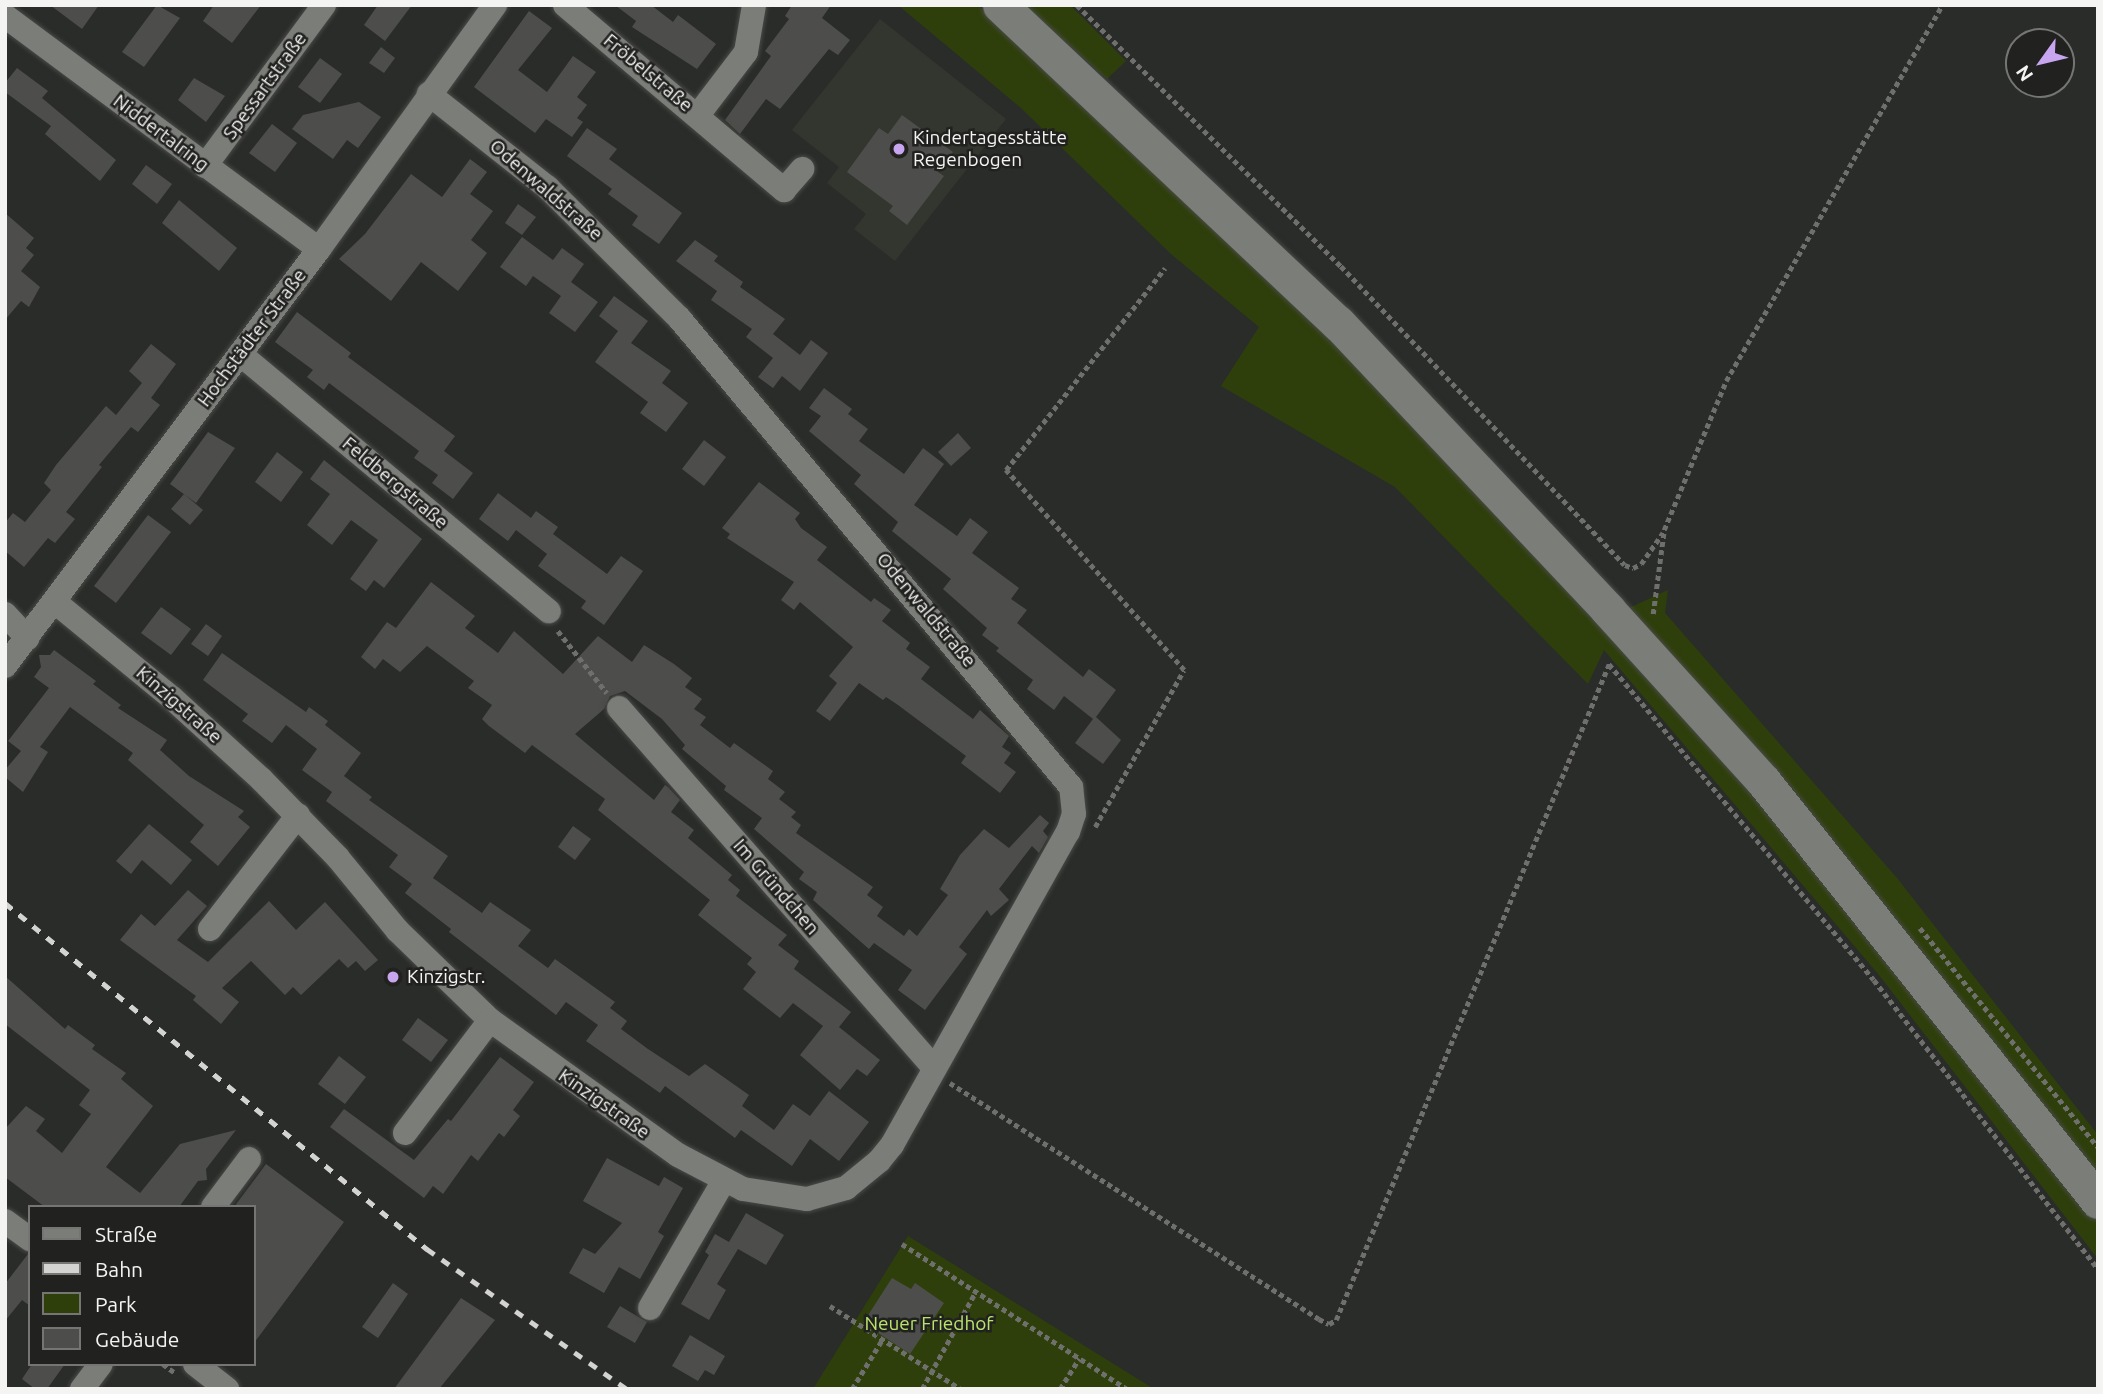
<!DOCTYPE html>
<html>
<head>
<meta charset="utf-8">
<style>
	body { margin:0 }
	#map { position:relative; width:2103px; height:1394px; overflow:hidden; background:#2a2c29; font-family:Ubuntu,sans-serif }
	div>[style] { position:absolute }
	.built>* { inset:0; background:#33362e }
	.green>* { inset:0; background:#2f3f0b }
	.building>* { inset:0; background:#4d4e4b }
	.path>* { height:4.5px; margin-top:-2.25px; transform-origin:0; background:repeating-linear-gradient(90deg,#6f706e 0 5px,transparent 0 8.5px) }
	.roads { filter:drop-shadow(0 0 2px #494a48) drop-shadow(0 0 2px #494a48) }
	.minor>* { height:24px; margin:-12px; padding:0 12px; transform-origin:12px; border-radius:12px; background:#7b7d79 }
	.secondary>* { height:35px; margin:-17.5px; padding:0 17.5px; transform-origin:17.5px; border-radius:17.5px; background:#7b7d79 }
	.rail>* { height:5px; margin-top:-2.5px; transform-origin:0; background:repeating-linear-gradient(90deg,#d3d3d2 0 9px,transparent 0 18px) }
	.dots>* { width:19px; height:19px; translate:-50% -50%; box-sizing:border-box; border:4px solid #21221f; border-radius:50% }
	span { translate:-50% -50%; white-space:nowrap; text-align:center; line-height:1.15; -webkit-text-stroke:5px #21221f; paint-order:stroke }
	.street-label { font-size:19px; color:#f4f4f3 }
	.poi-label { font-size:19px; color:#f4f4f3 }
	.left { translate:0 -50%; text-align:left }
	.park-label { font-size:19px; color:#bae36d }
	.frame { position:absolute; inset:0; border:7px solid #f4f4f3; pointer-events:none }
	.legend { position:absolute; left:28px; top:1205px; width:228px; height:161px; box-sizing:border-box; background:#21221f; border:2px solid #757674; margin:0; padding:9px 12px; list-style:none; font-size:21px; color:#f4f4f3 }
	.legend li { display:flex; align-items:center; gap:14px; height:35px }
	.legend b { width:35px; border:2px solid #757674 }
	.north { position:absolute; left:2005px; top:28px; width:70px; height:70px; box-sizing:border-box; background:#21221f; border:2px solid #757674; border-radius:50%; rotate:236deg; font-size:19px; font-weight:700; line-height:28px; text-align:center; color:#f4f4f3 }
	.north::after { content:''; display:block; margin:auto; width:24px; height:32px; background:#c8a6ef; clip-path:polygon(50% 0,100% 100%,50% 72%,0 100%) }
</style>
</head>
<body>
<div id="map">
	<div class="built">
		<div style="clip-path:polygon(880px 19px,1006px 119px,895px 261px,854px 229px,866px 214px,827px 183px,839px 167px,792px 130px)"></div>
	</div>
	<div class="green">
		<div style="clip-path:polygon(898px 5px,977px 5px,1058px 74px,1329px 333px,1757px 789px,2098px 1218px,2098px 1259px,1879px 975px,1604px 650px,1588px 684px,1395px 487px,1221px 386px,1259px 327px,1171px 254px,1021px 108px)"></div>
		<div style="clip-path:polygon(1024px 5px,1070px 5px,1126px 61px,1107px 79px)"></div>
		<div style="clip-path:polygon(1668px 590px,1665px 613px,1897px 878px,2098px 1135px,2098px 1175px,1629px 608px)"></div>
		<div style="clip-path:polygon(908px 1236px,1154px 1389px,813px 1389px)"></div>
	</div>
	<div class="building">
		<div style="clip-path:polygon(50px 5px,99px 5px,82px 29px)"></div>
		<div style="clip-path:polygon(157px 5px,180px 18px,144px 67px,122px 52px)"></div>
		<div style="clip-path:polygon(214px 5px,261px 5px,232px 43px,203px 21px)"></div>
		<div style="clip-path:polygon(378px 5px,412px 5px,385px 41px,364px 25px)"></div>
		<div style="clip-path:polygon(615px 5px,651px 5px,673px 22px,678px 15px,716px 44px,697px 69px,632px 27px,636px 21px)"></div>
		<div style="clip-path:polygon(792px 5px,831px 5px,822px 18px,850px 40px,838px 55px,829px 49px,780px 109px,766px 99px,740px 134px,725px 120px,771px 56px,765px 51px,789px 19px,785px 16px)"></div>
		<div style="clip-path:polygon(529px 11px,552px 28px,518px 70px,547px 92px,573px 56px,596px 72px,577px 97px,587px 105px,577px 118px,583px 122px,572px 137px,546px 119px,535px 133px,474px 87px)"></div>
		<div style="clip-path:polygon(381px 47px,395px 58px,384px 73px,369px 63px)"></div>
		<div style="clip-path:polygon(320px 58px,342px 74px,320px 103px,298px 87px)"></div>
		<div style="clip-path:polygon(17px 68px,48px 91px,42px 98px,116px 160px,100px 181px,45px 134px,51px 126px,5px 92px,5px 83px)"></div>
		<div style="clip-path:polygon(194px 78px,225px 96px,206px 122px,178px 100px)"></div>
		<div style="clip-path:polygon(359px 102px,381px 117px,358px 148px,347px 140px,333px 159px,292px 129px,303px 115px)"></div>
		<div style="clip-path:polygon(902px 115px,953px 152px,938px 172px,944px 176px,907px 225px,889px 211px,893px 206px,847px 172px,879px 128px,888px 134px)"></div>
		<div style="clip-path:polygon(272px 124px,297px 143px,275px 172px,249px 153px)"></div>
		<div style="clip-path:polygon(587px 128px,617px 149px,609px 159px,682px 213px,659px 244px,632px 225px,638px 216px,608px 194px,612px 189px,567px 156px)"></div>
		<div style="clip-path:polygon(470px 159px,487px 172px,470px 194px,493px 211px,471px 240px,487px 253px,458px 291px,421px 262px,391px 301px,339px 259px,365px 234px,411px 174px,442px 197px)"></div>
		<div style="clip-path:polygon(146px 165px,172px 184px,157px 204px,132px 184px)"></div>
		<div style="clip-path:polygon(179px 200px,237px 248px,219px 271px,162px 223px)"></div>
		<div style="clip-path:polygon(518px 204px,536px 217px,522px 235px,505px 223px)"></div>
		<div style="clip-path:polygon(5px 213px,34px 238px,26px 248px,34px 255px,21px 271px,40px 287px,29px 307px,21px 301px,5px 320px)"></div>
		<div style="clip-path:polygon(522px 237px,553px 260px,562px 248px,584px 264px,571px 282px,598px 302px,575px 332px,549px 313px,561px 296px,533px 276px,526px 286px,500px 267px)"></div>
		<div style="clip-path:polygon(695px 240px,718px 256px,714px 261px,743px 282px,740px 287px,785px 319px,773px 334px,800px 355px,811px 340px,828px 353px,800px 391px,782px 376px,773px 388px,758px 377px,773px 358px,746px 337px,752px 329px,711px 300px,717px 291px,676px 261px)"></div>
		<div style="clip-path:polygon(614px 296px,648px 321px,631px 343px,671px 371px,662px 383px,688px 403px,666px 432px,640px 413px,648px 402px,595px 362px,618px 331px,599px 316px)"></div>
		<div style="clip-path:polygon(297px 312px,351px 353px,348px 357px,455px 436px,444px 451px,473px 473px,453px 499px,432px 483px,438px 475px,414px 458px,419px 451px,329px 383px,324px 390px,307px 377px,313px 370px,275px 342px)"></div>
		<div style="clip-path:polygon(151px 344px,176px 364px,151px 398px,160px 405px,138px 432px,131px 427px,99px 465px,102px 467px,66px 512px,75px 519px,55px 543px,48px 538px,24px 567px,5px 551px,5px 523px,13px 513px,25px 522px,51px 490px,44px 483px,56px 465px,106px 406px,116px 415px,142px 383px,129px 371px)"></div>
		<div style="clip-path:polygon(824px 388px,852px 409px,848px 414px,868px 429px,859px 441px,904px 474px,923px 448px,944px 464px,914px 505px,957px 536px,970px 518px,988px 532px,972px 553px,1019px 588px,1011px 599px,1027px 610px,1017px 623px,1083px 677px,1089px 669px,1116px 690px,1096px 717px,1121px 740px,1103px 764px,1075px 743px,1093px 719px,1064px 696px,1054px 710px,1027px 689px,1033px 680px,996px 651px,999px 648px,982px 635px,987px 628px,943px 589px,951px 579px,892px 531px,898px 522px,854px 484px,861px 475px,809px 431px,821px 416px,809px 408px)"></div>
		<div style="clip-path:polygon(208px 432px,235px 448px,196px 503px,170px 484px)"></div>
		<div style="clip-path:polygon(958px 433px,971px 448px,951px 466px,938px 452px)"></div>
		<div style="clip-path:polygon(704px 440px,726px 457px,704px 486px,682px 469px)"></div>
		<div style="clip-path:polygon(277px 452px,303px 472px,281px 502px,255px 482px)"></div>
		<div style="clip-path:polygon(324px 460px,422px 539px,384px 588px,374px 580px,366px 591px,350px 579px,378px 540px,351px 520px,332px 545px,307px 525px,330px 494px,310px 479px)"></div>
		<div style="clip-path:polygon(759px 482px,800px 513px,795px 519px,801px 528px,827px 547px,817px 560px,871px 602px,874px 598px,891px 610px,882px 621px,910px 643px,906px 649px,930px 667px,921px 679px,973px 719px,980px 710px,1009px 736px,1002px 747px,1011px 753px,1004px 763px,1016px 772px,1000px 793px,961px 763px,966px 756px,898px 705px,886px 697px,883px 700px,859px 683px,830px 721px,816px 711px,837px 683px,829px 676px,853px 647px,800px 602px,794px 610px,781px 600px,794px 582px,727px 538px,730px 534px,722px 528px)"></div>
		<div style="clip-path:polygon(498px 493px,531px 518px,536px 511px,558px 527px,553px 534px,607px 574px,621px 556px,643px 571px,604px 625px,581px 608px,586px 601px,538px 566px,547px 554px,516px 530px,508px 541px,479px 519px)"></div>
		<div style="clip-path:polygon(184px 494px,203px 510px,190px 525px,171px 509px)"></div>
		<div style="clip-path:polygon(148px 515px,171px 532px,116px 603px,94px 586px)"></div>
		<div style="clip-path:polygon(431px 582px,475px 616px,465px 628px,498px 653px,514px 631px,563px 674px,598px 636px,632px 662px,644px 645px,674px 664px,692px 678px,685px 687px,702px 699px,694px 709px,706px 717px,700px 725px,730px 748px,734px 743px,773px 771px,768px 779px,785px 792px,779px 799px,796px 812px,791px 817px,801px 825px,796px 833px,873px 887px,867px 895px,883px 907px,877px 916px,904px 936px,909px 929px,917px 936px,948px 895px,940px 889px,960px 855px,984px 829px,1009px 848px,1040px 815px,1049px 823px,1043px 831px,1048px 837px,1039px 853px,1032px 846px,999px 889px,1009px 900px,991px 916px,987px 910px,959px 947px,967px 954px,925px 1010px,898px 990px,912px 970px,874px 943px,869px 949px,813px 900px,817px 892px,799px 879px,804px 872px,754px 829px,762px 818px,724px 790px,726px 786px,682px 749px,685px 745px,662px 719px,625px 691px,610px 696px,604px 709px,575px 734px,654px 800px,665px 785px,668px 787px,680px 800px,671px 812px,694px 830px,688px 838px,732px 875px,728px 880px,740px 890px,736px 896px,787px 935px,778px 945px,799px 961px,794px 969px,851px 1012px,839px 1027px,880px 1060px,867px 1076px,857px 1069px,840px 1090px,800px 1055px,823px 1026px,793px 1003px,780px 1018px,743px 989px,756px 972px,747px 964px,752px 958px,698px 915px,710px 900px,598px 810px,605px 799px,532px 745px,525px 753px,489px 726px,482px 719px,492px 705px,468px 688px,474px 681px,427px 646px,400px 672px,383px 659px,375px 669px,361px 657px,387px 622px,396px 628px)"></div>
		<div style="clip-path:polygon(161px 607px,191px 629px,171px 655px,141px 633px)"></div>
		<div style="clip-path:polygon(206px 624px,222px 636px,208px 656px,191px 644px)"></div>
		<div style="clip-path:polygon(54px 650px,96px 681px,93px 684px,121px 705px,118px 708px,167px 740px,160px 750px,189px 776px,244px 811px,238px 817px,250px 827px,218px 866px,190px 842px,204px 825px,128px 760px,133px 753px,70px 707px,40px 747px,48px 752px,23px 792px,5px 777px,5px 770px,21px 751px,8px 741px,49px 688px,34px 677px,41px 667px,39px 655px,50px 655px)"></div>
		<div style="clip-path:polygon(222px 653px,306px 712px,309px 707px,328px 721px,325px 725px,361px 753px,344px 776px,372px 797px,369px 800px,448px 856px,433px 878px,482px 913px,490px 902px,531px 930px,518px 946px,548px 968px,555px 959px,615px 1002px,610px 1008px,627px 1021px,621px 1029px,648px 1049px,689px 1076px,705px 1064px,749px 1095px,742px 1106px,774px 1130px,793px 1104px,810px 1116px,829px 1091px,869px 1122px,839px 1161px,810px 1139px,792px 1166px,741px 1130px,735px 1138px,665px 1086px,660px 1093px,586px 1041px,598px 1025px,566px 1002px,556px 1015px,449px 932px,451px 929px,405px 893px,412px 884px,389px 867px,398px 855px,326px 801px,332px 792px,302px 770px,317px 749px,286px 725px,272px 743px,242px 721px,248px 714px,203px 680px)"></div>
		<div style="clip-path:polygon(149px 824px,192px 860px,171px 885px,142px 860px,131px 874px,116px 861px)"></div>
		<div style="clip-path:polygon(573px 826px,591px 839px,575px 860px,558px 847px)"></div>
		<div style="clip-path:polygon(188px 890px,207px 906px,177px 940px,208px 962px,269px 901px,296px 930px,325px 902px,378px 960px,365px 971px,356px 961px,348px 968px,339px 959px,301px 995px,293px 987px,285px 995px,251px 961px,222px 988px,239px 1002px,221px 1024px,193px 1000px,196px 996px,120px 940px,141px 914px,155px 926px)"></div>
		<div style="clip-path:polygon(5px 976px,65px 1029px,68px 1025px,95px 1045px,92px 1049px,126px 1073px,121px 1079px,153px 1106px,106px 1167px,140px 1193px,180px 1144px,236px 1130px,206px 1169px,207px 1180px,198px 1181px,179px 1207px,45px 1207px,5px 1177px,5px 1129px,26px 1106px,45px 1119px,36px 1131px,62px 1153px,91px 1114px,79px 1105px,90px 1090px,5px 1024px)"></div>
		<div style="clip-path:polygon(418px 1018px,448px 1040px,431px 1062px,402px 1040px)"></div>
		<div style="clip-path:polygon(339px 1056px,366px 1077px,345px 1104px,318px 1084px)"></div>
		<div style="clip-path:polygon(500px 1057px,534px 1082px,513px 1110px,520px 1116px,504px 1137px,499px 1133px,478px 1161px,471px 1155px,443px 1194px,433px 1186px,424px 1198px,330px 1127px,344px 1109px,414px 1160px,448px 1119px,451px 1121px)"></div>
		<div style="clip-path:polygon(607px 1158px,659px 1186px,664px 1177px,683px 1188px,658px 1232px,664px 1236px,640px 1279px,619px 1267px,604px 1293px,569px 1273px,583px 1248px,595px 1254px,622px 1223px,583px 1201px)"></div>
		<div style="clip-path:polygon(266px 1164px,344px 1222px,254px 1343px,254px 1207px,234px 1207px)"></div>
		<div style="clip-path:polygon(746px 1213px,784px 1235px,766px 1265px,738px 1249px,717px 1284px,726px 1290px,709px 1320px,681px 1304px,709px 1255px,705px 1252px,715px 1234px,729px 1242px)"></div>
		<div style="clip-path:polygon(28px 1254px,30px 1306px,22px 1300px,5px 1321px,5px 1284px)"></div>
		<div style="clip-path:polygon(892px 1278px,911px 1289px,915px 1283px,944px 1303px,910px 1354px,863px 1323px)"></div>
		<div style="clip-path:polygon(393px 1283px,408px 1294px,378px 1338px,362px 1327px)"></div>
		<div style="clip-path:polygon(461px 1298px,495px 1320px,439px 1389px,394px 1389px)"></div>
		<div style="clip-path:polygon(620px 1306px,647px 1322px,635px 1343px,607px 1327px)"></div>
		<div style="clip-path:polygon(690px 1335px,725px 1356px,714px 1375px,705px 1370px,698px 1381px,672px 1366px)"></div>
		<div style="clip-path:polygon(32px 1364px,65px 1364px,47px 1389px,35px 1389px,22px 1379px)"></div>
	</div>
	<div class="path">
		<div style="left:1077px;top:5px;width:371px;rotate:44.7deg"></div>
		<div style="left:1341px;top:266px;width:412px;rotate:46.5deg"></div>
		<div style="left:1625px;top:565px;width:9px;rotate:21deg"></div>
		<div style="left:1633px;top:568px;width:9px;rotate:-27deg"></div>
		<div style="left:1641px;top:564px;width:38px;rotate:-55deg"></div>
		<div style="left:1653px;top:614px;width:85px;rotate:-82.5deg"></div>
		<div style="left:1664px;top:530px;width:161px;rotate:-67.4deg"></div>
		<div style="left:1726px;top:381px;width:434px;rotate:-60.1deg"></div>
		<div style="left:558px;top:631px;width:79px;rotate:51.7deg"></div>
		<div style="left:1095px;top:827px;width:180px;rotate:-60.5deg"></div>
		<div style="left:1184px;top:670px;width:268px;rotate:-131.7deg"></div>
		<div style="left:1006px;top:470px;width:257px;rotate:-51.8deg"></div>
		<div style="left:1920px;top:928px;width:282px;rotate:50.9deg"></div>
		<div style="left:950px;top:1083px;width:438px;rotate:32.6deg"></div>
		<div style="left:1319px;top:1319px;width:11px;rotate:27deg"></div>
		<div style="left:1329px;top:1324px;width:8px;rotate:-30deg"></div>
		<div style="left:1336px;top:1320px;width:711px;rotate:-67.4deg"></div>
		<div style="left:1609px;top:664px;width:412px;rotate:50deg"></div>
		<div style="left:1874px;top:980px;width:366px;rotate:52.2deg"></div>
		<div style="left:902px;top:1244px;width:268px;rotate:32.8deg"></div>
		<div style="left:830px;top:1306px;width:155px;rotate:32.4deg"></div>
		<div style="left:163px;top:1364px;width:14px;rotate:36deg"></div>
		<div style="left:852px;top:1389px;width:57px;rotate:-58.5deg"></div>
		<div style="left:922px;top:1389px;width:110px;rotate:-61.1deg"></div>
		<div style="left:1060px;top:1389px;width:36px;rotate:-58deg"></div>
	</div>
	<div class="roads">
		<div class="minor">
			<div style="left:565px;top:5px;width:287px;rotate:40.2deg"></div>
			<div style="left:784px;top:190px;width:28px;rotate:-49deg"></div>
			<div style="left:5px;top:16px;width:391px;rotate:36.6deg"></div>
			<div style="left:698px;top:115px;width:79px;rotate:-52.7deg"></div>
			<div style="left:746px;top:52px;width:48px;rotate:-80.3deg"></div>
			<div style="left:205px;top:166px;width:200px;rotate:-53.5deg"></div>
			<div style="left:240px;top:354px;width:402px;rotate:39.8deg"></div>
			<div style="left:55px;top:602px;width:151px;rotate:39.4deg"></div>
			<div style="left:172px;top:698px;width:120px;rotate:42.3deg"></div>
			<div style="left:261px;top:779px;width:110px;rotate:45.7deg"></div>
			<div style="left:338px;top:858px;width:94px;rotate:50.6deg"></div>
			<div style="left:398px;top:931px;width:128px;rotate:44.1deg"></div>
			<div style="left:490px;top:1020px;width:231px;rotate:35.7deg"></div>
			<div style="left:678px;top:1155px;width:73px;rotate:27.6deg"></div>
			<div style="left:743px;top:1189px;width:65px;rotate:8.9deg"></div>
			<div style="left:807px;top:1199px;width:41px;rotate:-15.8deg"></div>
			<div style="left:846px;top:1188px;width:43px;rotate:-39.3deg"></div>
			<div style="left:879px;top:1161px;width:21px;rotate:-51deg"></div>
			<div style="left:892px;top:1145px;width:359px;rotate:-60.7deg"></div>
			<div style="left:1068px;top:832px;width:19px;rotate:-72deg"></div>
			<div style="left:1074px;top:814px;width:27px;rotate:-96deg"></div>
			<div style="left:1071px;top:787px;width:611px;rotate:-129.89deg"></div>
			<div style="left:679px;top:318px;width:185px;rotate:-135.2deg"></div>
			<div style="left:548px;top:188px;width:152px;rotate:-141.7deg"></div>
			<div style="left:5px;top:614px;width:33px;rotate:47deg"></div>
			<div style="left:5px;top:666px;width:522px;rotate:-53.02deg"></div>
			<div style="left:319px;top:249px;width:301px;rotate:-54.2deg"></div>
			<div style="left:619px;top:708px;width:477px;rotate:48.8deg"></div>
			<div style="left:210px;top:929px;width:144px;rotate:-52.3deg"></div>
			<div style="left:405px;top:1133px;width:141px;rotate:-53deg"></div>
			<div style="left:213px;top:1207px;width:60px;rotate:-53.1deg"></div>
			<div style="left:5px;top:1221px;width:31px;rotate:36deg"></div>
			<div style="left:650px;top:1308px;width:146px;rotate:-59.9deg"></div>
			<div style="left:195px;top:1364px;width:41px;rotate:38deg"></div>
			<div style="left:82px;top:1389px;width:31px;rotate:-53deg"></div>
		</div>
		<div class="secondary">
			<div style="left:1000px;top:5px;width:464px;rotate:43.3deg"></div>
			<div style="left:1338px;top:323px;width:394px;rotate:46.7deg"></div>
			<div style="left:1608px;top:610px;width:232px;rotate:47.8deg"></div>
			<div style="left:1764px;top:782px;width:536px;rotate:51.44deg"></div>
		</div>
	</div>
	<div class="rail">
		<div style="left:5px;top:903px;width:546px;rotate:39.35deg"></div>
		<div style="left:427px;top:1249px;width:244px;rotate:35deg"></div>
	</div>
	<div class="dots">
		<div style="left:899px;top:149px;background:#c8a6ef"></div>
		<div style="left:393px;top:977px;background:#c8a6ef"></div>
	</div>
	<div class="street-label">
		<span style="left:648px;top:73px;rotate:40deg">Fröbelstraße</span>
		<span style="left:265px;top:86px;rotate:-54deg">Spessartstraße</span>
		<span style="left:161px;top:133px;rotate:37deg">Niddertalring</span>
		<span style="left:546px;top:190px;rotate:41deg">Odenwaldstraße</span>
		<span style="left:252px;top:338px;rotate:-53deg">Hochstädter Straße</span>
		<span style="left:395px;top:483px;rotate:40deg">Feldbergstraße</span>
		<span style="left:926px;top:610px;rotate:50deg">Odenwaldstraße</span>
		<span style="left:179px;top:705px;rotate:41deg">Kinzigstraße</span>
		<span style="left:776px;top:887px;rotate:49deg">Im Gründchen</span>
		<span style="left:604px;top:1104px;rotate:35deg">Kinzigstraße</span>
	</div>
	<div class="poi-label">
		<span class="left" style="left:913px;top:149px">Kindertagesstätte<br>Regenbogen</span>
		<span class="left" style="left:407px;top:977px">Kinzigstr.</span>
	</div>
	<div class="park-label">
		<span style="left:929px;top:1324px">Neuer Friedhof</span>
	</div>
	<div class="frame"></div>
	<ul class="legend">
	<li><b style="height:9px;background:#7b7d79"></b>Straße</li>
	<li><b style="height:9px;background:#d3d3d2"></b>Bahn</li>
	<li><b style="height:19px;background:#2f3f0b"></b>Park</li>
	<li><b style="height:19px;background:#4d4e4b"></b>Gebäude</li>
	</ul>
	<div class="north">N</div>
</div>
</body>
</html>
